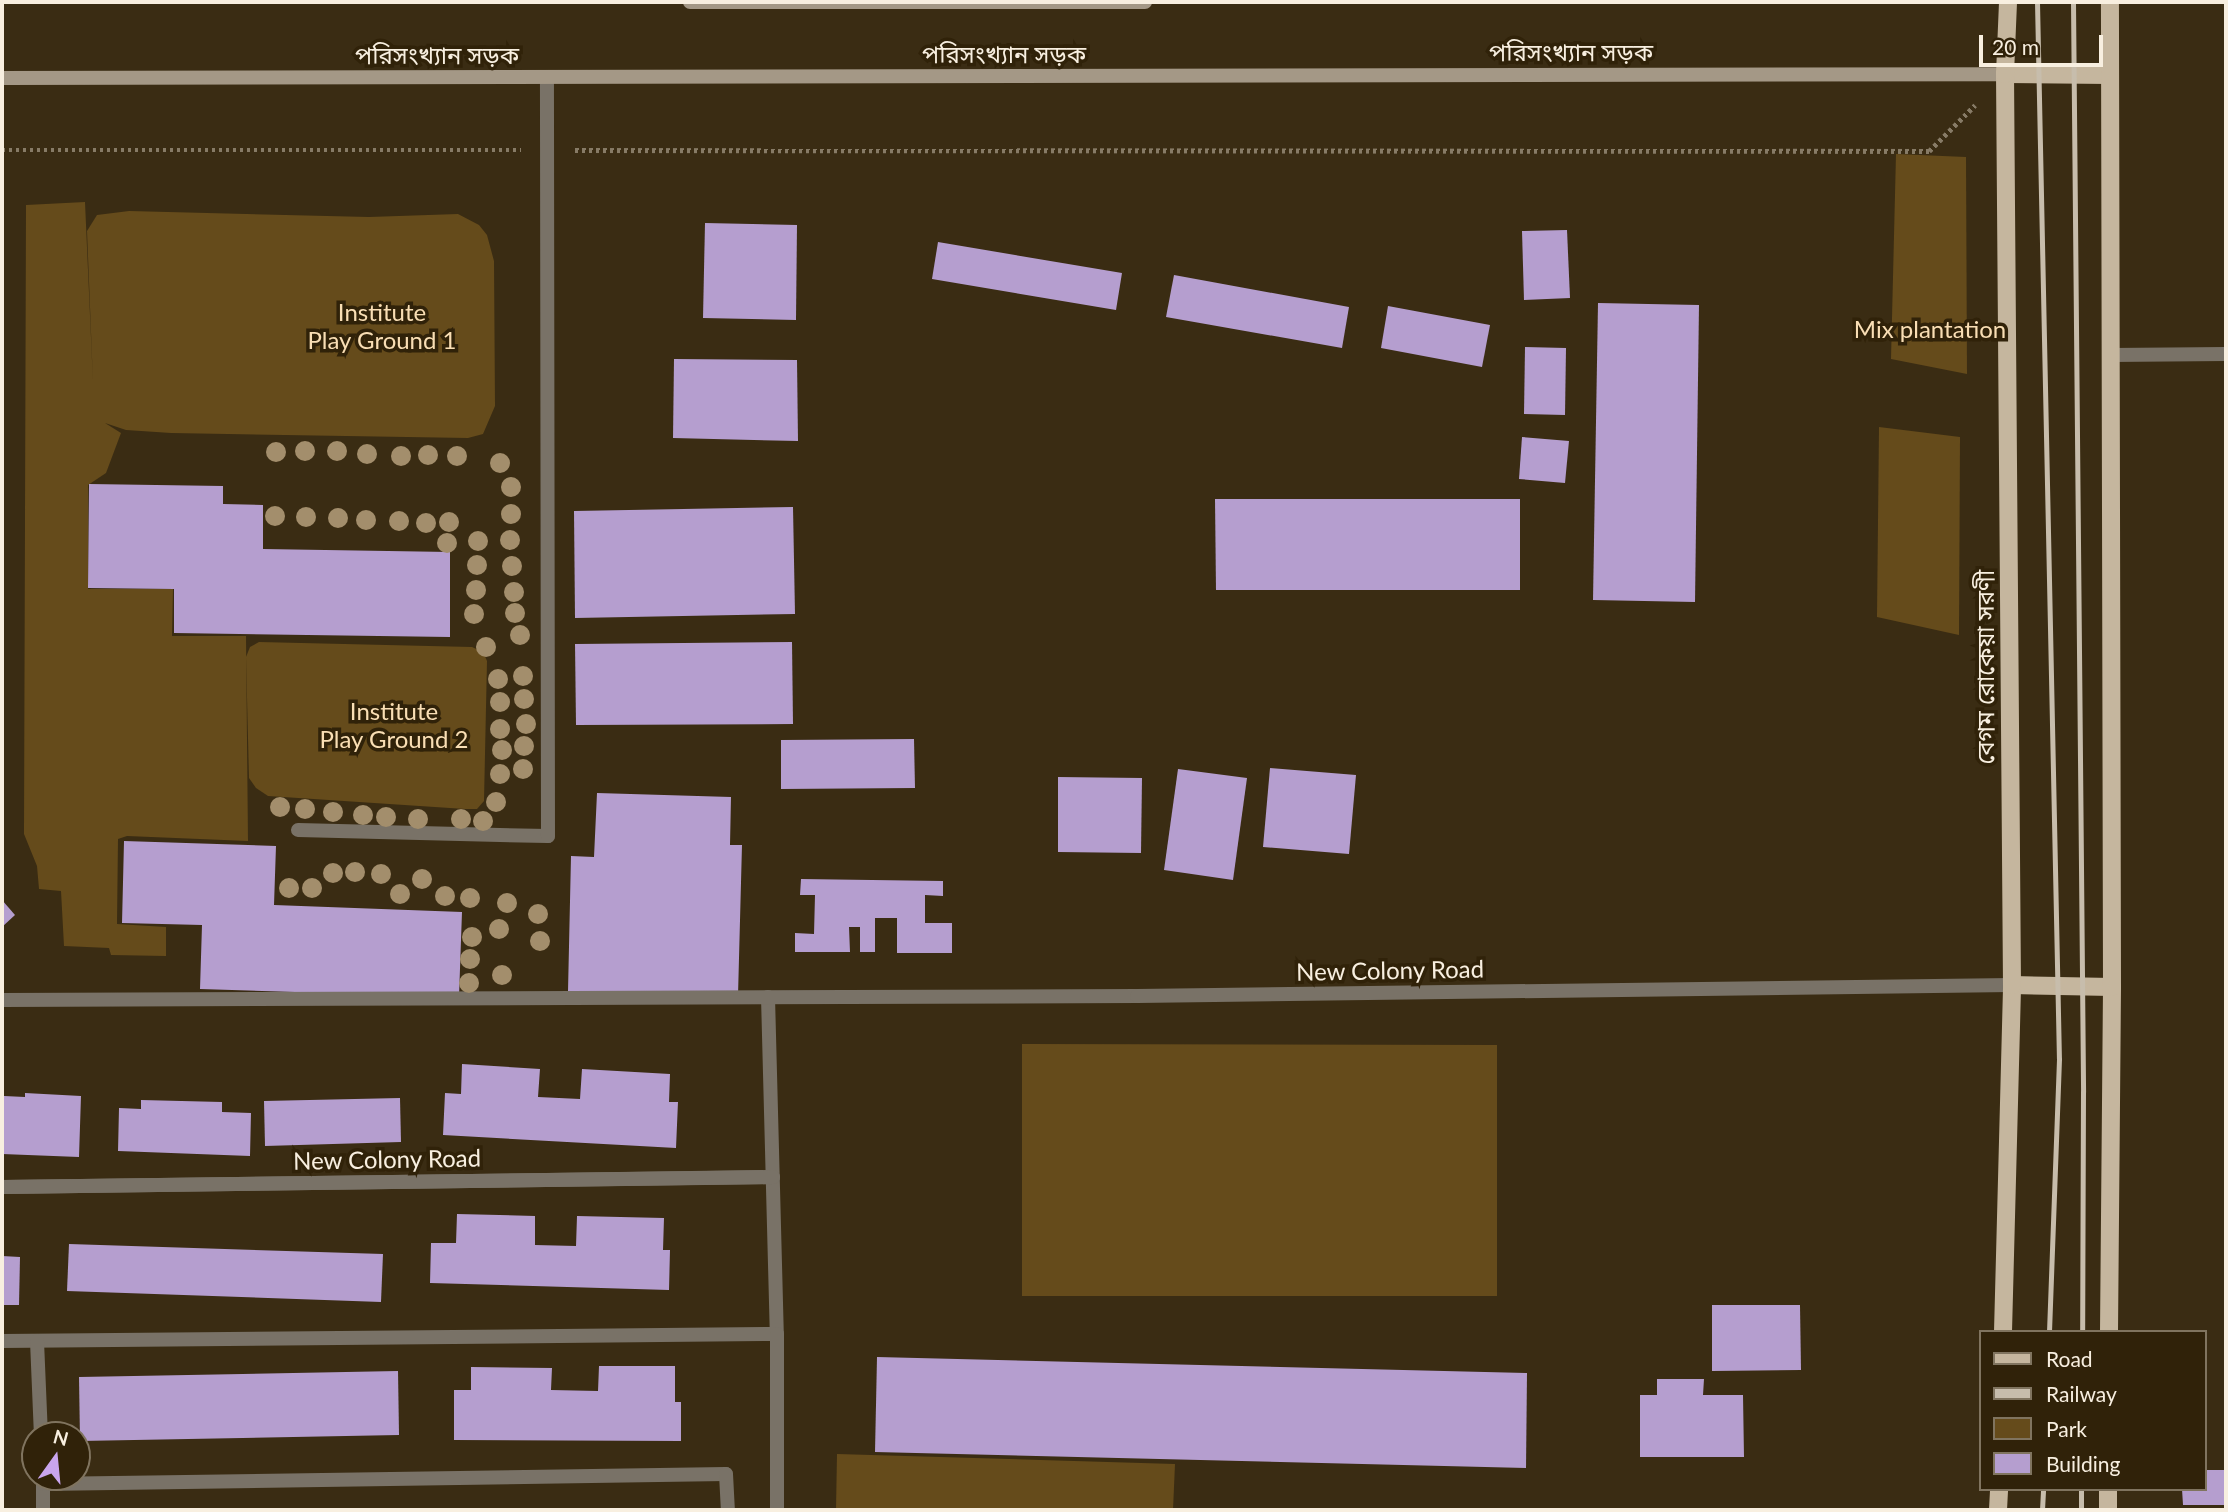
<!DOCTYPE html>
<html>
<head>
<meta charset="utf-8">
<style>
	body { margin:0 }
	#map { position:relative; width:2228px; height:1512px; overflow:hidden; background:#3a2c13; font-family:Lato,"Noto Sans Bengali",sans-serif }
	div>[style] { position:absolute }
	.green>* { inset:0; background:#654b1b }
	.building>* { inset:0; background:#b59ecf }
	.path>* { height:4.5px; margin-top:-2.25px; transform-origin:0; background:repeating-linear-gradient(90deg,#877b66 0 3.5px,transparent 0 7px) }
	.lane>* { height:14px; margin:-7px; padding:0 7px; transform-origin:7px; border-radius:7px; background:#797267 }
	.street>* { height:14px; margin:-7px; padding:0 7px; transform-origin:7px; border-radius:7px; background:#797267 }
	.secondary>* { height:14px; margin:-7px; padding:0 7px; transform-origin:7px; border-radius:7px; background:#a49886 }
	.primary>* { height:18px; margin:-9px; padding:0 9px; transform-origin:9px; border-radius:9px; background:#c5b69e }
	.rail>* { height:5px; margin:-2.5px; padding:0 2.5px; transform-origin:2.5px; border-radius:2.5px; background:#c7bdac }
	.trees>* { width:20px; height:20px; margin:-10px; border-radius:50%; background:#a38e6c }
	span { translate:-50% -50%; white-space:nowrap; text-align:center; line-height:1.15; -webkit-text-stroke:7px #302209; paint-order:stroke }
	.street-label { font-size:24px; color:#f8efe0 }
	.park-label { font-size:24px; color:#f9deb4 }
	.frame { position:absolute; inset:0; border:4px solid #f8efe0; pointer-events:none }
	.legend { position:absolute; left:1979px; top:1330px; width:228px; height:161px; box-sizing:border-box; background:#302209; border:2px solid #80745f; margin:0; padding:9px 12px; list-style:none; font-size:21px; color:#f8efe0 }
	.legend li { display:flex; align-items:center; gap:14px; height:35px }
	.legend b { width:35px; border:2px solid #80745f }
	.north { position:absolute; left:21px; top:1421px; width:70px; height:70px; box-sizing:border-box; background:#302209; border:2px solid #80745f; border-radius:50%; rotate:15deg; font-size:19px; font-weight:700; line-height:28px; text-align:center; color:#f8efe0 }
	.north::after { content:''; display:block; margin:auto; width:24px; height:32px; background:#c9a5ee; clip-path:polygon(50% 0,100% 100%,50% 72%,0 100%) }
	.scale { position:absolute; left:1979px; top:35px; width:124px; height:32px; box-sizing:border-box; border:4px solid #f8efe0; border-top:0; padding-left:9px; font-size:21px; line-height:24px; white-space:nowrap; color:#f8efe0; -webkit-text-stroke:5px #302209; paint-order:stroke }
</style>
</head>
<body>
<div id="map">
	<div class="green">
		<div style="clip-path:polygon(1896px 154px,1966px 157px,1967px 374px,1891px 359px)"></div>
		<div style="clip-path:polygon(85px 202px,93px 383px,87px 231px,97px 215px,129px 211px,369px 217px,458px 214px,479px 225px,487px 235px,494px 261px,495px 406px,483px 434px,468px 438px,171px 433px,126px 430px,105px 423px,121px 433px,106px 473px,88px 485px,88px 589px,173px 589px,172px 636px,246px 636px,248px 841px,127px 836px,118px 839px,117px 924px,166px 927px,166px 956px,111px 955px,109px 948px,64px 946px,61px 891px,39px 889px,37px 866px,24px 834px,26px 205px)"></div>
		<div style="clip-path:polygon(1879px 427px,1960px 437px,1959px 635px,1877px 617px)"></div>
		<div style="clip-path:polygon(259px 642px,472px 647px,483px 652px,487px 661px,484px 801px,477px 809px,465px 809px,268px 796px,256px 788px,249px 778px,246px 657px,250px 647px)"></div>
		<div style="clip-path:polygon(1022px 1044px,1497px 1045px,1497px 1296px,1022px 1296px)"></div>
		<div style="clip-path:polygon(837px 1454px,1175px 1464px,1173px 1510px,836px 1510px)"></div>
	</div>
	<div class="building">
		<div style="clip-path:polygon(705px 223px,797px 225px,796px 320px,703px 318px)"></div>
		<div style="clip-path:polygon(1567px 230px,1570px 298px,1524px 300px,1522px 231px)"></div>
		<div style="clip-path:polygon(938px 242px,1122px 273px,1116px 310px,932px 279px)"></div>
		<div style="clip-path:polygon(1174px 275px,1349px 307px,1342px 348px,1166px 317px)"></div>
		<div style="clip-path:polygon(1598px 303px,1699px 305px,1695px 602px,1593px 600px)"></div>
		<div style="clip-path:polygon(1388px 306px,1490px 325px,1482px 367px,1381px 348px)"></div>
		<div style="clip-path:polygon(1525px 347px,1566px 348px,1565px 415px,1524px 414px)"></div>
		<div style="clip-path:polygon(674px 359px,797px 360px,798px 441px,673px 438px)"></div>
		<div style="clip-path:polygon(1522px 437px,1569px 441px,1565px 483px,1519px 479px)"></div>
		<div style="clip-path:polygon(89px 484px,223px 486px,223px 504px,263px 505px,263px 549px,450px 552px,450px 637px,174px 633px,174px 589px,88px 588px)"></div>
		<div style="clip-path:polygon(1215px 499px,1520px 499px,1520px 590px,1216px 590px)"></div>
		<div style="clip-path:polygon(793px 507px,795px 614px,575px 618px,574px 511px)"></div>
		<div style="clip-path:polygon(792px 642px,793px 724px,576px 725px,575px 644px)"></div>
		<div style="clip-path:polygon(914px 739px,915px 788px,781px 789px,781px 740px)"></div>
		<div style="clip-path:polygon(1270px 768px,1356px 775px,1349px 854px,1263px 847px)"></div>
		<div style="clip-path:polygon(1178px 769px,1247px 778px,1233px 880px,1164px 870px)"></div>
		<div style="clip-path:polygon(1058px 777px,1142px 778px,1141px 853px,1058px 852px)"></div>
		<div style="clip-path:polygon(597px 793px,731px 797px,730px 845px,742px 845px,738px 996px,568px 991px,571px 856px,594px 857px)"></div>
		<div style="clip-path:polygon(124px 841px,276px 846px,274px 905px,462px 912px,459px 997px,200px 989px,202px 925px,122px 923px)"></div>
		<div style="clip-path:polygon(801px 879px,943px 881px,943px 896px,925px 895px,925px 923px,952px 923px,952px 953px,897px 953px,897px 918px,875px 918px,875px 952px,860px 952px,860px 927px,849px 927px,850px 952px,795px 952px,795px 933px,814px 934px,815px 895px,800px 895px)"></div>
		<div style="clip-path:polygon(2px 900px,15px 915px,2px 927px)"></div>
		<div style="clip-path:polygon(462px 1064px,540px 1069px,538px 1097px,580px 1099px,582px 1069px,670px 1074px,669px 1102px,678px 1102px,676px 1148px,443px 1135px,445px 1093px,461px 1094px)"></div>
		<div style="clip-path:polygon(2px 1093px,4px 1096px,25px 1097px,25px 1093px,81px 1096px,79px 1157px,2px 1154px)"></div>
		<div style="clip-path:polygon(400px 1098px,401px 1142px,265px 1146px,264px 1101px)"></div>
		<div style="clip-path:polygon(141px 1100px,222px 1102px,222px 1112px,251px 1113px,250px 1156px,118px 1151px,119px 1108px,141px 1109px)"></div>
		<div style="clip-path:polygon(457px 1214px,535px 1216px,535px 1245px,576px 1246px,577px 1216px,664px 1218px,663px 1250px,670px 1250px,669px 1290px,430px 1283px,431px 1243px,456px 1243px)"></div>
		<div style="clip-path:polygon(69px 1244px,383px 1254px,381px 1302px,67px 1291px)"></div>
		<div style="clip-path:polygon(2px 1256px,20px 1257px,19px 1305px,2px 1305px)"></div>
		<div style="clip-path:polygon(1712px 1305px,1800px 1305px,1801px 1370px,1712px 1371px)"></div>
		<div style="clip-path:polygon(877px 1357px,1527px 1373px,1526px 1468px,875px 1452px)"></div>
		<div style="clip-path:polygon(599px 1366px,675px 1366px,675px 1402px,681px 1402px,681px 1441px,454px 1440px,454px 1390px,471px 1390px,471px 1367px,552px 1368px,551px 1390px,598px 1391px)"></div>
		<div style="clip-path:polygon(398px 1371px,399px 1435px,80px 1441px,79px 1377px)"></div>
		<div style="clip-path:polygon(1657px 1379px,1704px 1379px,1703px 1395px,1743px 1395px,1744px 1457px,1640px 1457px,1640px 1395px,1657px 1395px)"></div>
		<div style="clip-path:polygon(2205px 1470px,2225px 1470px,2225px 1505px,2183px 1505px,2182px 1489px,2205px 1489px)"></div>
	</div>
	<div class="path">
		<div style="left:2px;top:150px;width:519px"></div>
		<div style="left:575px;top:150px;width:1354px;rotate:0.04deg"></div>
		<div style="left:1929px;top:151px;width:65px;rotate:-45deg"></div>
	</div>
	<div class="lane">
		<div style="left:2111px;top:355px;width:115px;rotate:-0.5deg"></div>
		<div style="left:298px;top:830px;width:250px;rotate:1.4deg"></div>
		<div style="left:548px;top:836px;width:759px;rotate:-90.08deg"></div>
	</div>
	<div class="street">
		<div style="left:768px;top:997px;width:337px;rotate:88.5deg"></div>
		<div style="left:2px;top:1000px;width:1135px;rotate:-0.2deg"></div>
		<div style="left:1137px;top:996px;width:875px;rotate:-0.72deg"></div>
		<div style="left:2px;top:1187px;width:771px;rotate:-0.74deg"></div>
		<div style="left:773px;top:1177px;width:771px;rotate:179.26deg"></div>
		<div style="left:2px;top:1341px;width:775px;rotate:-0.52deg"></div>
		<div style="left:777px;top:1334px;width:176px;rotate:90deg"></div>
		<div style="left:37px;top:1341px;width:94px;rotate:87.6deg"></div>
		<div style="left:43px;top:1477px;width:33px;rotate:90deg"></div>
		<div style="left:43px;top:1484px;width:683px;rotate:-0.84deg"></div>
		<div style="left:726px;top:1474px;width:36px;rotate:87deg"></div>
	</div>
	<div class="secondary">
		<div style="left:690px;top:2px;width:455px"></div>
		<div style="left:2px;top:78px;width:2003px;rotate:-0.11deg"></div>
	</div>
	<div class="primary">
		<div style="left:2005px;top:74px;width:105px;rotate:0.5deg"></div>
		<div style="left:2012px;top:985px;width:100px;rotate:1.1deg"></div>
		<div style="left:2003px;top:1332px;width:347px;rotate:-88.5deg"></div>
		<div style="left:2012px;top:985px;width:911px;rotate:-90.44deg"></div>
		<div style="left:2005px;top:74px;width:72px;rotate:-87.6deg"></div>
		<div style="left:2109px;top:1332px;width:345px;rotate:-89.5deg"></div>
		<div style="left:2112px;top:987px;width:985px;rotate:-90.12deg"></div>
		<div style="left:1998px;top:1510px;width:21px;rotate:-87deg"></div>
		<div style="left:2108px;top:1510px;width:21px;rotate:-90deg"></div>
	</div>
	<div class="rail">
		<div style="left:2037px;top:2px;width:1057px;rotate:88.81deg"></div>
		<div style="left:2059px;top:1059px;width:273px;rotate:92.1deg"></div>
		<div style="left:2073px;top:2px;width:1090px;rotate:89.47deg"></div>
		<div style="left:2083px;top:1092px;width:240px;rotate:90.2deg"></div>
		<div style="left:2042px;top:1510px;width:21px;rotate:-87deg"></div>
		<div style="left:2081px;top:1510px;width:21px;rotate:-90deg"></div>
	</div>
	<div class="trees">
		<div style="left:305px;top:451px"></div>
		<div style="left:337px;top:451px"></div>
		<div style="left:276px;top:452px"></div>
		<div style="left:367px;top:454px"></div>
		<div style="left:428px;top:455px"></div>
		<div style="left:401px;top:456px"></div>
		<div style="left:457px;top:456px"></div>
		<div style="left:500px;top:463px"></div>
		<div style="left:511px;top:487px"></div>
		<div style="left:511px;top:514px"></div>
		<div style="left:275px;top:516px"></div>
		<div style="left:306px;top:517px"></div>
		<div style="left:338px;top:518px"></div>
		<div style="left:366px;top:520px"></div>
		<div style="left:399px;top:521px"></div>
		<div style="left:449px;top:522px"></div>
		<div style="left:426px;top:523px"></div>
		<div style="left:510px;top:540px"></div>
		<div style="left:478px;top:541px"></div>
		<div style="left:447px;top:543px"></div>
		<div style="left:477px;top:565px"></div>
		<div style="left:512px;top:566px"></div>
		<div style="left:476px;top:590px"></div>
		<div style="left:514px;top:592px"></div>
		<div style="left:515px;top:613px"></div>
		<div style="left:474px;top:614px"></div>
		<div style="left:520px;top:635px"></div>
		<div style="left:486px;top:647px"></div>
		<div style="left:523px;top:676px"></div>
		<div style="left:498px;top:679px"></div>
		<div style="left:524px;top:699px"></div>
		<div style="left:500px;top:702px"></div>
		<div style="left:526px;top:724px"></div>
		<div style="left:500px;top:729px"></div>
		<div style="left:524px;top:746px"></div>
		<div style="left:502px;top:750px"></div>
		<div style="left:523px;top:769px"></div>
		<div style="left:500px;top:774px"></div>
		<div style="left:496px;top:802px"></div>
		<div style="left:280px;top:807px"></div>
		<div style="left:305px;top:809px"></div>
		<div style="left:333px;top:812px"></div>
		<div style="left:363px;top:815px"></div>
		<div style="left:386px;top:817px"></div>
		<div style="left:418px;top:819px"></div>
		<div style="left:461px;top:819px"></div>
		<div style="left:483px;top:821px"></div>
		<div style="left:355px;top:872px"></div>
		<div style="left:333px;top:873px"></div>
		<div style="left:381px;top:874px"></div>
		<div style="left:422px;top:879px"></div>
		<div style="left:289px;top:888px"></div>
		<div style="left:312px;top:888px"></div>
		<div style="left:400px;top:894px"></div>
		<div style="left:445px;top:896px"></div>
		<div style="left:470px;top:898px"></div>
		<div style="left:507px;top:903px"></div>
		<div style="left:538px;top:914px"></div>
		<div style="left:499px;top:929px"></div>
		<div style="left:472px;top:937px"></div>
		<div style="left:540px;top:941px"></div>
		<div style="left:470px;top:959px"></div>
		<div style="left:502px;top:975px"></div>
		<div style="left:469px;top:983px"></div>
	</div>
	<div class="street-label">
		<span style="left:1571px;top:52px">পরিসংখ্যান সড়ক</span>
		<span style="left:1004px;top:54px">পরিসংখ্যান সড়ক</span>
		<span style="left:437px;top:55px">পরিসংখ্যান সড়ক</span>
		<span style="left:1985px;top:667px;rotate:-90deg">বেগম রোকেয়া সরণী</span>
		<span style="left:1390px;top:970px;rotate:-1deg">New Colony Road</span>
		<span style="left:387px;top:1159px;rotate:-1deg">New Colony Road</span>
	</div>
	<div class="park-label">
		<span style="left:382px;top:326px">Institute<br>Play Ground 1</span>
		<span style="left:1930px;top:329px">Mix plantation</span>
		<span style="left:394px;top:725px">Institute<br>Play Ground 2</span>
	</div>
	<div class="frame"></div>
	<ul class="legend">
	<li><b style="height:9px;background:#c5b69e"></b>Road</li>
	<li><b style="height:9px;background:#c7bdac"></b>Railway</li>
	<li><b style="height:19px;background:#654b1b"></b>Park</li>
	<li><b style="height:19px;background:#b59ecf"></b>Building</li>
	</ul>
	<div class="north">N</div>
	<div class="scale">20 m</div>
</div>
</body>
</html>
